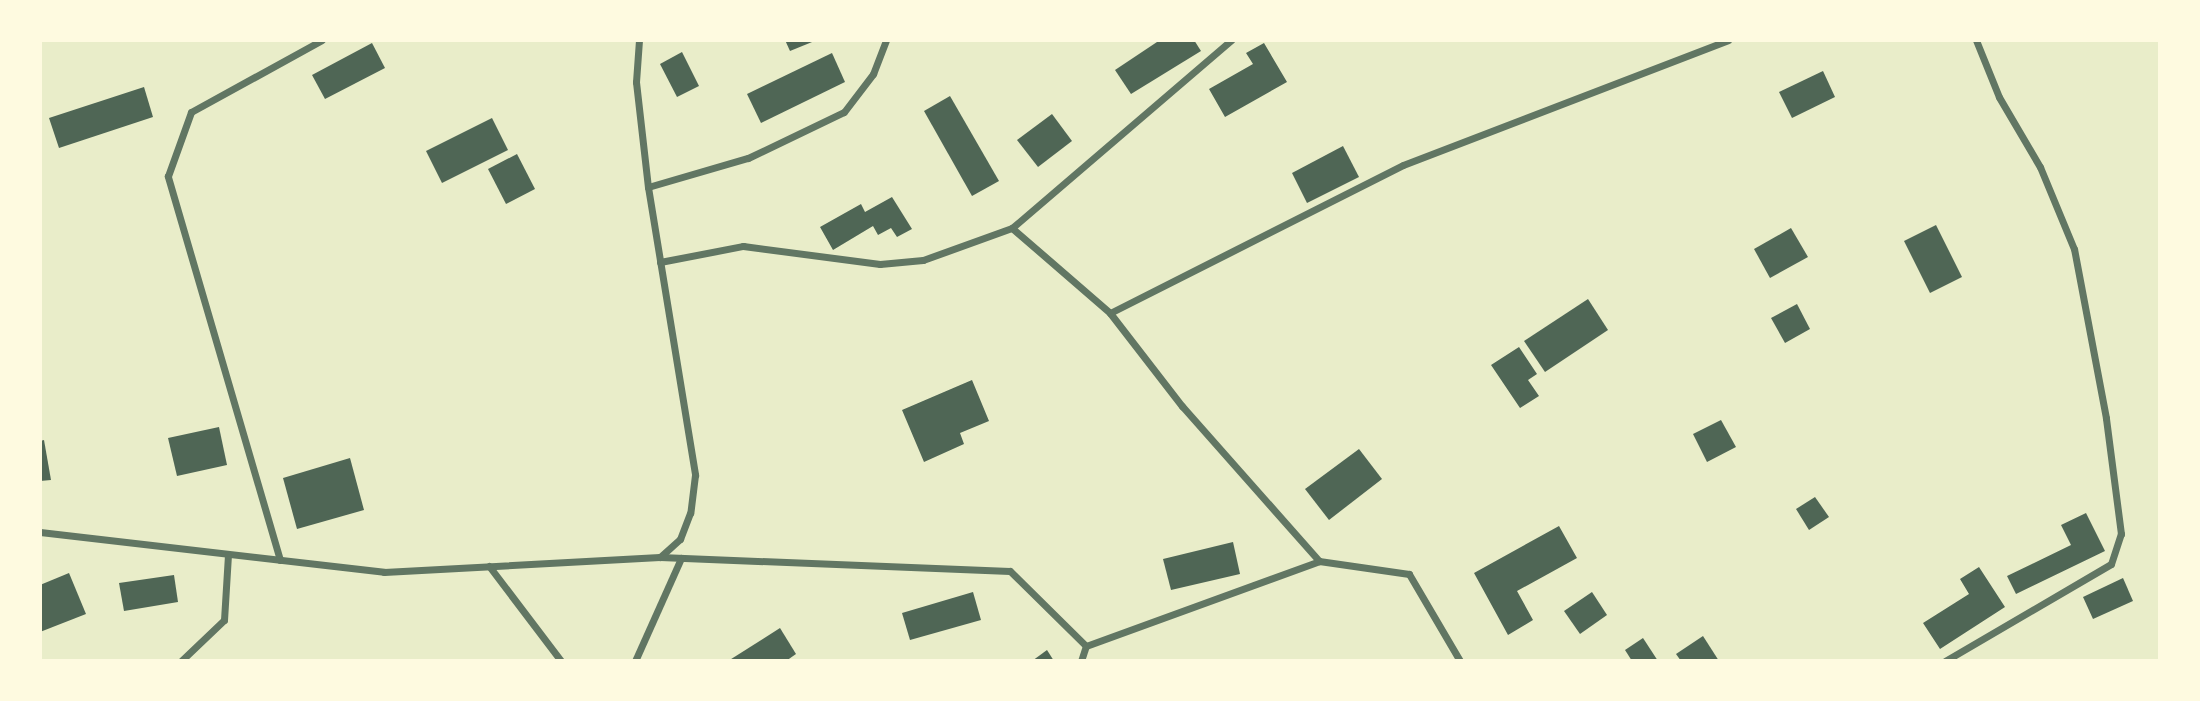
<!DOCTYPE html>
<html>
<head>
<meta charset="utf-8">
<style>
	body { margin:0 }
	#map { position:relative; width:2200px; height:701px; overflow:hidden; background:#e9edc9; font-family:Commissioner,sans-serif }
	div>[style] { position:absolute }
	.building>* { inset:0; background:#4f6655 }
	.minor>* { height:7px; margin:-3.5px; padding:0 3.5px; transform-origin:3.5px; border-radius:3.5px; background:#617663 }
	span { translate:-50% -50%; white-space:nowrap; text-align:center; line-height:1.15; -webkit-text-stroke:6px #fefae0; paint-order:stroke }
	.frame { position:absolute; inset:0; border:42px solid #fefae0; pointer-events:none }
</style>
</head>
<body>
<div id="map">
	<div class="building">
		<div style="clip-path:polygon(785px 40px,817px 40px,790px 51px)"></div>
		<div style="clip-path:polygon(1160px 40px,1194px 40px,1201px 51px,1131px 94px,1115px 70px)"></div>
		<div style="clip-path:polygon(372px 43px,385px 68px,325px 99px,312px 75px)"></div>
		<div style="clip-path:polygon(1264px 43px,1287px 82px,1225px 117px,1209px 89px,1253px 64px,1246px 53px)"></div>
		<div style="clip-path:polygon(682px 52px,699px 86px,677px 97px,660px 64px)"></div>
		<div style="clip-path:polygon(832px 53px,845px 82px,761px 123px,747px 94px)"></div>
		<div style="clip-path:polygon(1823px 71px,1835px 97px,1792px 118px,1779px 92px)"></div>
		<div style="clip-path:polygon(144px 87px,153px 117px,59px 148px,49px 118px)"></div>
		<div style="clip-path:polygon(950px 96px,999px 181px,972px 196px,924px 111px)"></div>
		<div style="clip-path:polygon(1052px 114px,1072px 141px,1038px 167px,1017px 140px)"></div>
		<div style="clip-path:polygon(492px 118px,508px 150px,442px 183px,426px 151px)"></div>
		<div style="clip-path:polygon(1343px 146px,1359px 177px,1307px 203px,1292px 173px)"></div>
		<div style="clip-path:polygon(517px 154px,535px 189px,506px 204px,488px 169px)"></div>
		<div style="clip-path:polygon(892px 197px,912px 229px,897px 237px,891px 228px,878px 235px,873px 226px,833px 250px,820px 227px,861px 204px,865px 212px)"></div>
		<div style="clip-path:polygon(1936px 225px,1962px 277px,1930px 293px,1904px 241px)"></div>
		<div style="clip-path:polygon(1791px 228px,1808px 257px,1770px 278px,1754px 249px)"></div>
		<div style="clip-path:polygon(1588px 299px,1608px 330px,1545px 372px,1524px 341px)"></div>
		<div style="clip-path:polygon(1797px 304px,1810px 329px,1785px 343px,1771px 318px)"></div>
		<div style="clip-path:polygon(1519px 347px,1537px 374px,1528px 380px,1539px 396px,1520px 408px,1491px 365px)"></div>
		<div style="clip-path:polygon(972px 380px,989px 421px,960px 433px,964px 444px,924px 462px,902px 410px)"></div>
		<div style="clip-path:polygon(1721px 420px,1736px 447px,1707px 462px,1693px 434px)"></div>
		<div style="clip-path:polygon(219px 427px,227px 465px,177px 476px,168px 438px)"></div>
		<div style="clip-path:polygon(44px 440px,51px 480px,40px 481px,40px 441px)"></div>
		<div style="clip-path:polygon(1359px 449px,1382px 479px,1329px 520px,1305px 489px)"></div>
		<div style="clip-path:polygon(350px 458px,364px 510px,297px 529px,283px 478px)"></div>
		<div style="clip-path:polygon(1815px 497px,1829px 517px,1809px 530px,1796px 509px)"></div>
		<div style="clip-path:polygon(2086px 513px,2105px 551px,2016px 594px,2007px 576px,2071px 545px,2061px 525px)"></div>
		<div style="clip-path:polygon(1559px 526px,1577px 558px,1517px 591px,1533px 620px,1508px 635px,1474px 573px)"></div>
		<div style="clip-path:polygon(1233px 542px,1240px 574px,1171px 590px,1163px 559px)"></div>
		<div style="clip-path:polygon(1979px 567px,2005px 607px,1940px 649px,1923px 623px,1969px 594px,1960px 579px)"></div>
		<div style="clip-path:polygon(69px 573px,86px 614px,40px 632px,40px 585px)"></div>
		<div style="clip-path:polygon(174px 575px,178px 602px,124px 611px,119px 583px)"></div>
		<div style="clip-path:polygon(2123px 578px,2133px 601px,2093px 619px,2083px 597px)"></div>
		<div style="clip-path:polygon(973px 592px,981px 620px,910px 640px,902px 613px)"></div>
		<div style="clip-path:polygon(1592px 592px,1607px 615px,1580px 634px,1564px 611px)"></div>
		<div style="clip-path:polygon(780px 628px,796px 654px,786px 661px,728px 661px)"></div>
		<div style="clip-path:polygon(1703px 636px,1719px 661px,1681px 661px,1676px 654px)"></div>
		<div style="clip-path:polygon(1643px 638px,1658px 661px,1632px 661px,1625px 650px)"></div>
		<div style="clip-path:polygon(1047px 650px,1054px 661px,1032px 661px)"></div>
	</div>
	<div class="minor">
		<div style="left:639px;top:40px;width:42px;rotate:94.1deg"></div>
		<div style="left:636px;top:82px;width:106px;rotate:83.5deg"></div>
		<div style="left:648px;top:187px;width:292px;rotate:80.7deg"></div>
		<div style="left:695px;top:475px;width:38px;rotate:97deg"></div>
		<div style="left:690px;top:513px;width:28px;rotate:111deg"></div>
		<div style="left:680px;top:539px;width:27px;rotate:138deg"></div>
		<div style="left:648px;top:187px;width:104px;rotate:-16.2deg"></div>
		<div style="left:748px;top:158px;width:106px;rotate:-25.6deg"></div>
		<div style="left:844px;top:112px;width:48px;rotate:-52.7deg"></div>
		<div style="left:873px;top:74px;width:36px;rotate:-69deg"></div>
		<div style="left:1012px;top:228px;width:130px;rotate:40.9deg"></div>
		<div style="left:1110px;top:313px;width:118px;rotate:52.3deg"></div>
		<div style="left:1182px;top:406px;width:207px;rotate:48.5deg"></div>
		<div style="left:1319px;top:561px;width:91px;rotate:8.2deg"></div>
		<div style="left:1409px;top:574px;width:101px;rotate:59.6deg"></div>
		<div style="left:660px;top:262px;width:85px;rotate:-10.9deg"></div>
		<div style="left:743px;top:246px;width:138px;rotate:7.5deg"></div>
		<div style="left:880px;top:264px;width:43px;rotate:-5.3deg"></div>
		<div style="left:923px;top:260px;width:95px;rotate:-19.8deg"></div>
		<div style="left:1012px;top:228px;width:289px;rotate:-40.6deg"></div>
		<div style="left:1110px;top:313px;width:328px;rotate:-26.8deg"></div>
		<div style="left:1403px;top:165px;width:348px;rotate:-21deg"></div>
		<div style="left:40px;top:532px;width:346px;rotate:6.6deg"></div>
		<div style="left:384px;top:572px;width:276px;rotate:-3.1deg"></div>
		<div style="left:660px;top:557px;width:350px;rotate:2.3deg"></div>
		<div style="left:1010px;top:571px;width:107px;rotate:44.6deg"></div>
		<div style="left:280px;top:560px;width:400px;rotate:-106.3deg"></div>
		<div style="left:168px;top:176px;width:68px;rotate:-70.2deg"></div>
		<div style="left:191px;top:112px;width:149px;rotate:-28.8deg"></div>
		<div style="left:489px;top:566px;width:119px;rotate:52.8deg"></div>
		<div style="left:181px;top:661px;width:59px;rotate:-43.6deg"></div>
		<div style="left:224px;top:620px;width:65px;rotate:-86.5deg"></div>
		<div style="left:635px;top:661px;width:113px;rotate:-65.9deg"></div>
		<div style="left:1081px;top:661px;width:16px;rotate:-72deg"></div>
		<div style="left:1086px;top:646px;width:248px;rotate:-20deg"></div>
		<div style="left:1945px;top:661px;width:192px;rotate:-30.3deg"></div>
		<div style="left:2111px;top:564px;width:32px;rotate:-72deg"></div>
		<div style="left:2121px;top:534px;width:117px;rotate:-97.4deg"></div>
		<div style="left:2106px;top:418px;width:172px;rotate:-100.7deg"></div>
		<div style="left:2074px;top:249px;width:89px;rotate:-112.5deg"></div>
		<div style="left:2040px;top:167px;width:81px;rotate:-120.4deg"></div>
		<div style="left:1999px;top:97px;width:61px;rotate:-112deg"></div>
	</div>
	<div class="frame"></div>
</div>
</body>
</html>
